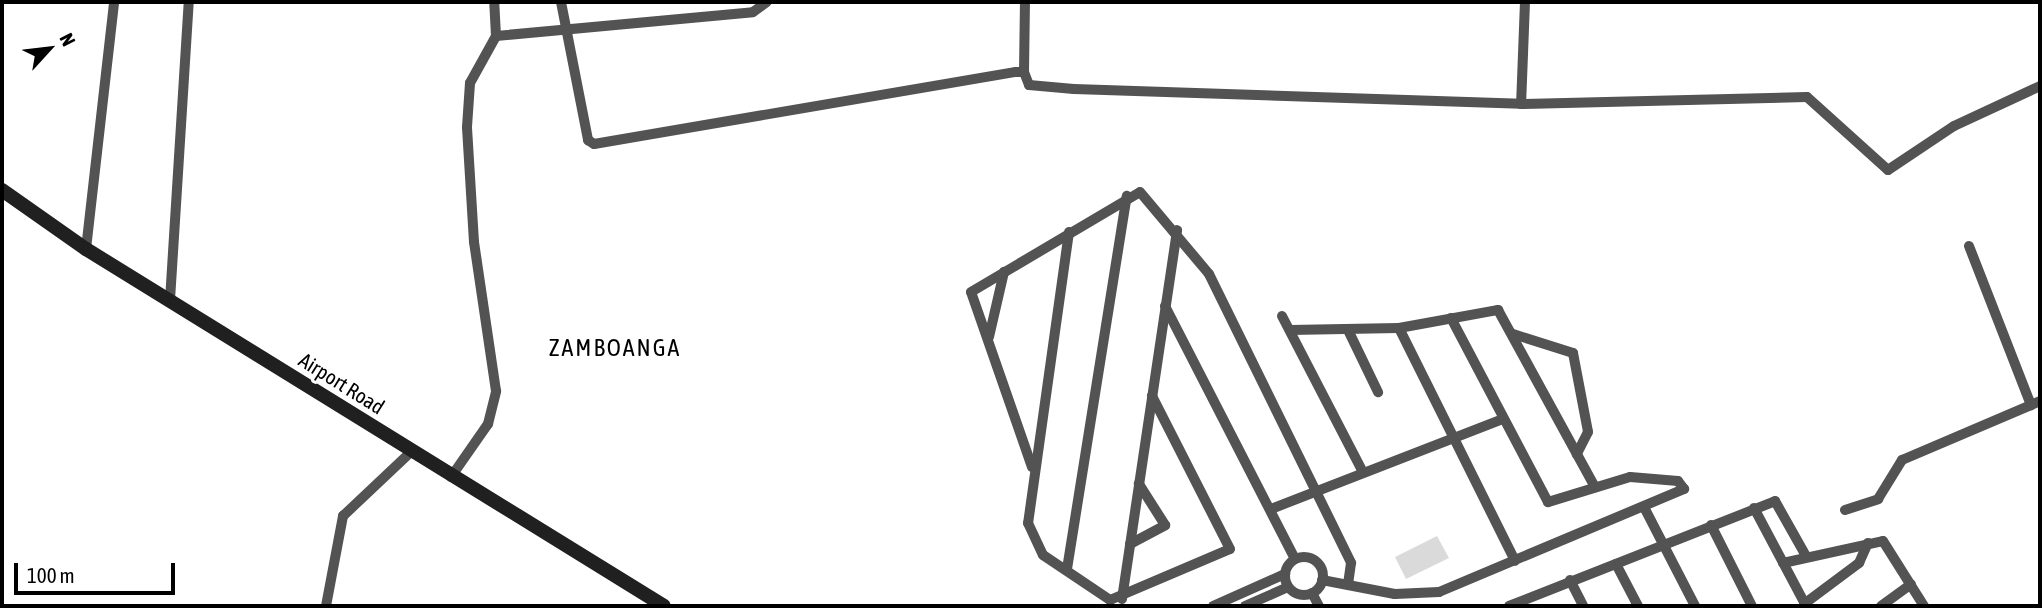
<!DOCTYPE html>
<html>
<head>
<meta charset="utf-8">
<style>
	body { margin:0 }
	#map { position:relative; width:2042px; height:608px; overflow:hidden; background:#fff; font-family:"Asap Condensed",sans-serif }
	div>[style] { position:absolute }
	.green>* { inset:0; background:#dadada }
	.minor>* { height:10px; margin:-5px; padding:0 5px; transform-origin:5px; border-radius:5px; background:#535353 }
	.minor>.ring { margin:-5px; padding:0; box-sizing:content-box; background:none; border:10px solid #535353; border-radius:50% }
	.secondary>* { height:14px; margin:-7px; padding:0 7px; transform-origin:7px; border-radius:7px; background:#202020 }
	span { translate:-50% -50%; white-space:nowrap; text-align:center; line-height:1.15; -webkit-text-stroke:6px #fff; paint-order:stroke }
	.street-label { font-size:21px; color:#000 }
	.quarter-label { font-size:24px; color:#000; letter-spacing:2px }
	.frame { position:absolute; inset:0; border:4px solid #000; pointer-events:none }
	.north { position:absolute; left:14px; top:14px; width:70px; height:70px; -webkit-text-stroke:5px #fff; paint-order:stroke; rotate:63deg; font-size:19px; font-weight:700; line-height:28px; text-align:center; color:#000 }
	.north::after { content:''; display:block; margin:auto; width:24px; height:32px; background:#000; clip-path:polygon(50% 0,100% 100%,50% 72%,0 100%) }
	.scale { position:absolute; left:14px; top:563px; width:161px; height:32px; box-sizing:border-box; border:4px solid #000; border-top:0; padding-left:9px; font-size:21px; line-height:24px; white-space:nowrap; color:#000; -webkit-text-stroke:5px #fff; paint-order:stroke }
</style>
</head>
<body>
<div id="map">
	<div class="green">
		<div style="clip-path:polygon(1437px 536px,1449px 558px,1406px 579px,1395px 557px)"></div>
	</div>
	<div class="minor">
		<div style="left:561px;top:2px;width:141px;rotate:78.9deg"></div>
		<div style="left:588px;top:140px;width:7px;rotate:34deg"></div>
		<div style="left:594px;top:144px;width:428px;rotate:-9.7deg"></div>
		<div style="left:1016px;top:72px;width:8px"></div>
		<div style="left:1024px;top:72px;width:14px;rotate:69deg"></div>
		<div style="left:1029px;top:85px;width:45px;rotate:5.1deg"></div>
		<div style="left:1074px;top:89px;width:447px;rotate:1.9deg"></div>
		<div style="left:1525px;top:2px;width:102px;rotate:92.2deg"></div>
		<div style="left:1521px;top:104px;width:286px;rotate:-1.4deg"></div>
		<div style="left:1807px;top:97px;width:109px;rotate:42deg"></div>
		<div style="left:1888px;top:170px;width:79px;rotate:-33.7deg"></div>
		<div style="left:1954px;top:126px;width:95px;rotate:-24.9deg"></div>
		<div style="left:496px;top:36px;width:258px;rotate:-5.3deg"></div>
		<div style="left:753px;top:12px;width:17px;rotate:-36deg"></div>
		<div style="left:1024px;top:72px;width:70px;rotate:-89.2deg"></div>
		<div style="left:1069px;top:232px;width:294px;rotate:98deg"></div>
		<div style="left:1028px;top:523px;width:35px;rotate:65deg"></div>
		<div style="left:1043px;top:555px;width:81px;rotate:33.9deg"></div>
		<div style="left:1110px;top:600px;width:130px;rotate:-23deg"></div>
		<div style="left:1230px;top:549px;width:172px;rotate:-117deg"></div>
		<div style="left:1969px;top:246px;width:171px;rotate:68.7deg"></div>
		<div style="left:86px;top:249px;width:249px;rotate:-83.5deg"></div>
		<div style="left:170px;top:300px;width:299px;rotate:-86.4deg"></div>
		<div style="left:1165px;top:306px;width:284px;rotate:62.8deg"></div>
		<div style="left:1282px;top:316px;width:176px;rotate:62.6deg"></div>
		<div style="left:1399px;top:328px;width:260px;rotate:63.5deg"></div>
		<div style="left:1290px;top:330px;width:109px;rotate:-1.1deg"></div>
		<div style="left:1399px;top:328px;width:101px;rotate:-10.3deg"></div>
		<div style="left:1498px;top:310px;width:200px;rotate:61.3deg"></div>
		<div style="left:1349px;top:332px;width:67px;rotate:64.2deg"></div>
		<div style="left:1513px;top:334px;width:63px;rotate:17.6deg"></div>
		<div style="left:1573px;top:353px;width:80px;rotate:79.2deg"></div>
		<div style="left:1588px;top:432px;width:25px;rotate:117deg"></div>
		<div style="left:989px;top:337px;width:67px;rotate:-77deg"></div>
		<div style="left:1032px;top:467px;width:185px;rotate:-109.2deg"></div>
		<div style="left:971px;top:292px;width:196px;rotate:-30.6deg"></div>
		<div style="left:1140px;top:192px;width:107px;rotate:49.9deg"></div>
		<div style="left:1209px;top:274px;width:322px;rotate:63.8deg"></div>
		<div style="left:1351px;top:563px;width:22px;rotate:98deg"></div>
		<div style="left:451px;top:477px;width:65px;rotate:-55.1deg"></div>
		<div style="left:488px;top:424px;width:34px;rotate:-76deg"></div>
		<div style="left:496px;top:391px;width:151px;rotate:-98.4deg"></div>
		<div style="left:474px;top:242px;width:115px;rotate:-93.5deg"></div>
		<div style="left:467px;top:127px;width:44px;rotate:-86.1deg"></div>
		<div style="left:470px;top:83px;width:54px;rotate:-61deg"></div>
		<div style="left:496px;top:36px;width:34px;rotate:-93deg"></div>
		<div style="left:1754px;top:508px;width:111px;rotate:62deg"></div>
		<div style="left:1271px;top:509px;width:249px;rotate:-21.2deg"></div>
		<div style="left:1645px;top:509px;width:109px;rotate:62.7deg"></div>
		<div style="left:1845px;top:510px;width:35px;rotate:-18deg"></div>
		<div style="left:1878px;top:499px;width:46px;rotate:-58.4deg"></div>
		<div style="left:1902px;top:460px;width:150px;rotate:-23.1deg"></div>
		<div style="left:1711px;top:525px;width:91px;rotate:63.2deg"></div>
		<div style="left:1130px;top:544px;width:40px;rotate:-28deg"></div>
		<div style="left:1165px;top:525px;width:49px;rotate:-122.4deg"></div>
		<div class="ring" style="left:1285px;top:557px;width:28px;height:28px"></div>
		<div style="left:1783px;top:563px;width:102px;rotate:-12.4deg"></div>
		<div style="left:1883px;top:541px;width:77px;rotate:57.8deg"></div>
		<div style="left:1616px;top:564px;width:47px;rotate:62.4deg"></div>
		<div style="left:1067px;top:569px;width:378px;rotate:-80.9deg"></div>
		<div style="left:1322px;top:580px;width:74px;rotate:10.9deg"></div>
		<div style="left:1395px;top:594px;width:44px;rotate:-2.6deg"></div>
		<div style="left:1439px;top:592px;width:266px;rotate:-22.8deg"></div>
		<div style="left:1684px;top:489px;width:10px;rotate:-127deg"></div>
		<div style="left:1678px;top:481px;width:48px;rotate:-175.2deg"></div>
		<div style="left:1630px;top:477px;width:86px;rotate:163deg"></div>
		<div style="left:1548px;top:502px;width:208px;rotate:-117.8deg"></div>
		<div style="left:1570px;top:580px;width:29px;rotate:63deg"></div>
		<div style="left:1312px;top:593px;width:15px;rotate:62deg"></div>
		<div style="left:1122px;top:599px;width:373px;rotate:-81.5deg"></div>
		<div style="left:1804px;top:604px;width:69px;rotate:-36.7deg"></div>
		<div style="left:1859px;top:563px;width:22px;rotate:-66deg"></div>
		<div style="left:326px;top:606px;width:92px;rotate:-79.3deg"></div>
		<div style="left:343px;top:516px;width:93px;rotate:-43.3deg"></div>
		<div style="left:1213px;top:606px;width:79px;rotate:-24deg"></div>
		<div style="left:1245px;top:606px;width:47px;rotate:-23.8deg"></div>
		<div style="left:1509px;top:606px;width:286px;rotate:-21.5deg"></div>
		<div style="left:1775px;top:501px;width:63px;rotate:60.6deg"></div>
		<div style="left:1881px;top:606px;width:37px;rotate:-36deg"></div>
	</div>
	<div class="secondary">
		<div style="left:2px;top:190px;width:103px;rotate:35.1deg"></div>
		<div style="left:86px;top:249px;width:679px;rotate:31.7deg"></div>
	</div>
	<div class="street-label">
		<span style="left:342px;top:383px;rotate:32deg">Airport Road</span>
	</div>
	<div class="quarter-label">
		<span style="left:615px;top:348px">ZAMBOANGA</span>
	</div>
	<div class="frame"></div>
	<div class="north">N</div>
	<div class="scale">100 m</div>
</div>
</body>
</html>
